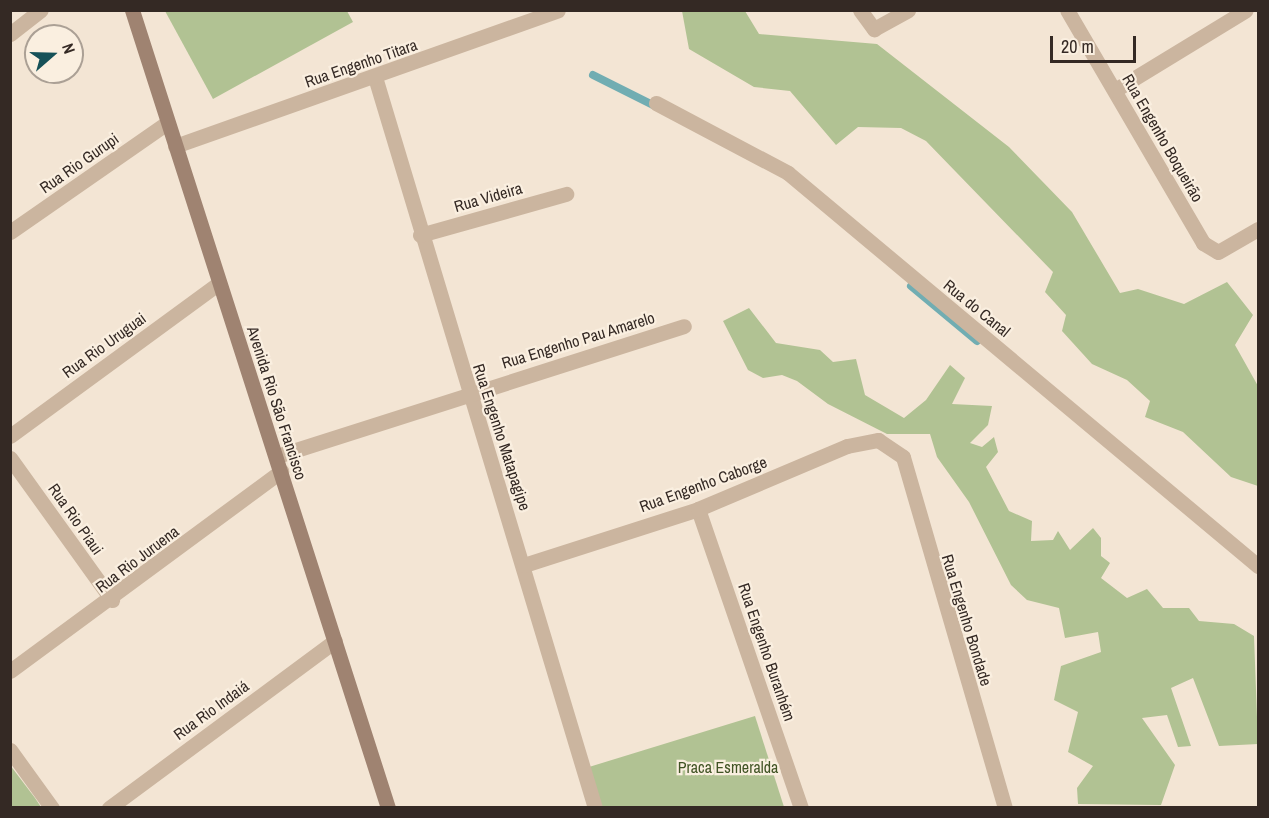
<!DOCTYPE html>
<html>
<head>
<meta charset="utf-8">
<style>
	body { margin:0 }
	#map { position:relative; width:1269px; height:818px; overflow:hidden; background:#f3e5d4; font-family:"Archivo Narrow",sans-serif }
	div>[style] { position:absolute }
	.green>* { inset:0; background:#b1c293 }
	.stream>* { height:8px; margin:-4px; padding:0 4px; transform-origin:4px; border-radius:4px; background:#71adb2 }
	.street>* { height:15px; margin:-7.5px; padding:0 7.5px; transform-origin:7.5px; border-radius:7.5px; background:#cbb59f }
	.secondary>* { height:15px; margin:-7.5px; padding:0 7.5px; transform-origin:7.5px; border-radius:7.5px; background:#9f8371 }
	span { translate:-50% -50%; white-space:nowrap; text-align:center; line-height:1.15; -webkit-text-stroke:4.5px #faefe0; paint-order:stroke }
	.street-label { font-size:16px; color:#342924 }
	.park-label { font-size:16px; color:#415425 }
	.frame { position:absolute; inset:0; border:12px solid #342924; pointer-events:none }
	.north { position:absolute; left:24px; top:24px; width:60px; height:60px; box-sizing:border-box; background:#faefe0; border:2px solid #aba095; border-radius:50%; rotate:70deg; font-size:16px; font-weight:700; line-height:24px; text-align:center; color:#342924 }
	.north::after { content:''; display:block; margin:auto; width:21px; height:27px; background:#165158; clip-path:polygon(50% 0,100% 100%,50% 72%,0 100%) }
	.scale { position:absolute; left:1050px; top:36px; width:86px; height:27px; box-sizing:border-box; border:3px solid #342924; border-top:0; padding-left:8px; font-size:18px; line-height:21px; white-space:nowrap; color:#342924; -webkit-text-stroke:4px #faefe0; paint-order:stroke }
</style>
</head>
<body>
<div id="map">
	<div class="green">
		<div style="clip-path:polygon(165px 11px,347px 11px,353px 22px,213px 99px)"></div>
		<div style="clip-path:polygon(682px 11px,745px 11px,759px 34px,877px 44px,1009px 147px,1072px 212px,1120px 293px,1138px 289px,1184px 304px,1227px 282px,1253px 315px,1235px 345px,1258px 386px,1258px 486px,1231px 477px,1183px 432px,1145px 417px,1150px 401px,1127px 380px,1092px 364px,1062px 331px,1066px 315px,1045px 292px,1053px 272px,926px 141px,901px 128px,858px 127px,836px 145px,790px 91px,754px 87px,689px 49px)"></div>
		<div style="clip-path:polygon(749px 308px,776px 343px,820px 350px,833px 362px,856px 359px,865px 395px,904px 418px,926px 400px,950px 365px,965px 378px,952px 404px,992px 406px,988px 425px,970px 443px,982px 447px,994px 437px,998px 452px,986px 467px,1009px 511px,1032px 521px,1031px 541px,1053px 540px,1058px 531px,1070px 550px,1093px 528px,1101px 538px,1101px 556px,1110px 563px,1101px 578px,1127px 598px,1147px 589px,1163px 608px,1189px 608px,1199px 621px,1234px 624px,1254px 636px,1258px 744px,1219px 746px,1193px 678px,1171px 688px,1191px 746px,1178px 747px,1167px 715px,1142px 718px,1175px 765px,1161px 805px,1078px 804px,1077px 788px,1093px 766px,1068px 752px,1078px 712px,1054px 700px,1061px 666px,1101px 652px,1098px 632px,1065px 638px,1059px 608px,1027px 600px,1011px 585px,969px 502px,937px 457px,930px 434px,887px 434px,828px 404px,797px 381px,782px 375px,763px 378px,748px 370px,723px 321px)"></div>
		<div style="clip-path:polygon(755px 716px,784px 807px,602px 807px,589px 767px)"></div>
		<div style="clip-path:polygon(10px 765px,35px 798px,41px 807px,11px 807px)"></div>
	</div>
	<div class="stream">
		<div style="left:593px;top:75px;width:72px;rotate:26.6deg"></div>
		<div style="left:911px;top:286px;width:86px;rotate:39.8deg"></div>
	</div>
	<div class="street">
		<div style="left:860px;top:10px;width:24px;rotate:54deg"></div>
		<div style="left:874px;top:29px;width:39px;rotate:-29deg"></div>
		<div style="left:1067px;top:10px;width:270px;rotate:59.7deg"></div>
		<div style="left:1203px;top:243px;width:17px;rotate:31deg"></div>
		<div style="left:1218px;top:252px;width:46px;rotate:-29.9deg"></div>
		<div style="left:10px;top:34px;width:39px;rotate:-38deg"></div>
		<div style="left:375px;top:77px;width:763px;rotate:73.25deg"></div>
		<div style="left:1115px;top:90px;width:153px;rotate:-31.4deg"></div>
		<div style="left:656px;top:103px;width:149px;rotate:27.9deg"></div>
		<div style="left:788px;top:173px;width:613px;rotate:39.9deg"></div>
		<div style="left:175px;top:146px;width:406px;rotate:-19.5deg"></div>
		<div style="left:10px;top:232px;width:191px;rotate:-34.8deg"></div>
		<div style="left:420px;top:235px;width:152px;rotate:-15.7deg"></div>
		<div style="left:10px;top:436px;width:259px;rotate:-36.2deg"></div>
		<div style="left:277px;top:456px;width:427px;rotate:-17.7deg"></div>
		<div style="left:10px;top:458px;width:175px;rotate:54.3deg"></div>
		<div style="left:698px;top:509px;width:316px;rotate:71deg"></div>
		<div style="left:524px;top:565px;width:183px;rotate:-17.8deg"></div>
		<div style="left:698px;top:509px;width:162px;rotate:-22.9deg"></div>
		<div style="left:847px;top:446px;width:32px;rotate:-11deg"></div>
		<div style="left:878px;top:440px;width:30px;rotate:34deg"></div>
		<div style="left:903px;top:457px;width:366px;rotate:73.8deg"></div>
		<div style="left:10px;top:671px;width:337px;rotate:-36.4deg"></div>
		<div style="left:10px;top:750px;width:72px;rotate:54.1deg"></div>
		<div style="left:109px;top:808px;width:281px;rotate:-36.5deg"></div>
	</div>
	<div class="secondary">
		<div style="left:132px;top:10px;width:838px;rotate:72.21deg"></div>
	</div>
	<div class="street-label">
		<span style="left:361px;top:63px;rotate:-19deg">Rua Engenho Titara</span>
		<span style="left:1163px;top:138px;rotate:60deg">Rua Engenho Boqueirão</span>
		<span style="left:79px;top:163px;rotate:-35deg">Rua Rio Gurupi</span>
		<span style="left:488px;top:197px;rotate:-16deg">Rua Videira</span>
		<span style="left:977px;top:308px;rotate:39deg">Rua do Canal</span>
		<span style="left:578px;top:340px;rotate:-17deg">Rua Engenho Pau Amarelo</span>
		<span style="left:104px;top:345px;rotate:-36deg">Rua Rio Uruguai</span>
		<span style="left:277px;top:403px;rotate:72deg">Avenida Rio São Francisco</span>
		<span style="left:502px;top:437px;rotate:72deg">Rua Engenho Matapagipe</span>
		<span style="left:703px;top:484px;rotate:-20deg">Rua Engenho Caborge</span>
		<span style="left:76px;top:519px;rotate:55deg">Rua Rio Piaui</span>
		<span style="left:137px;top:559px;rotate:-37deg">Rua Rio Juruena</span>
		<span style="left:967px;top:620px;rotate:73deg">Rua Engenho Bondade</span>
		<span style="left:767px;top:652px;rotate:71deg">Rua Engenho Buranhém</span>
		<span style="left:211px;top:710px;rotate:-36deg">Rua Rio Indaiá</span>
	</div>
	<div class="park-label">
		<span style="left:728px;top:767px">Praca Esmeralda</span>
	</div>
	<div class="frame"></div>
	<div class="north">N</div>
	<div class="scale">20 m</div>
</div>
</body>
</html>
